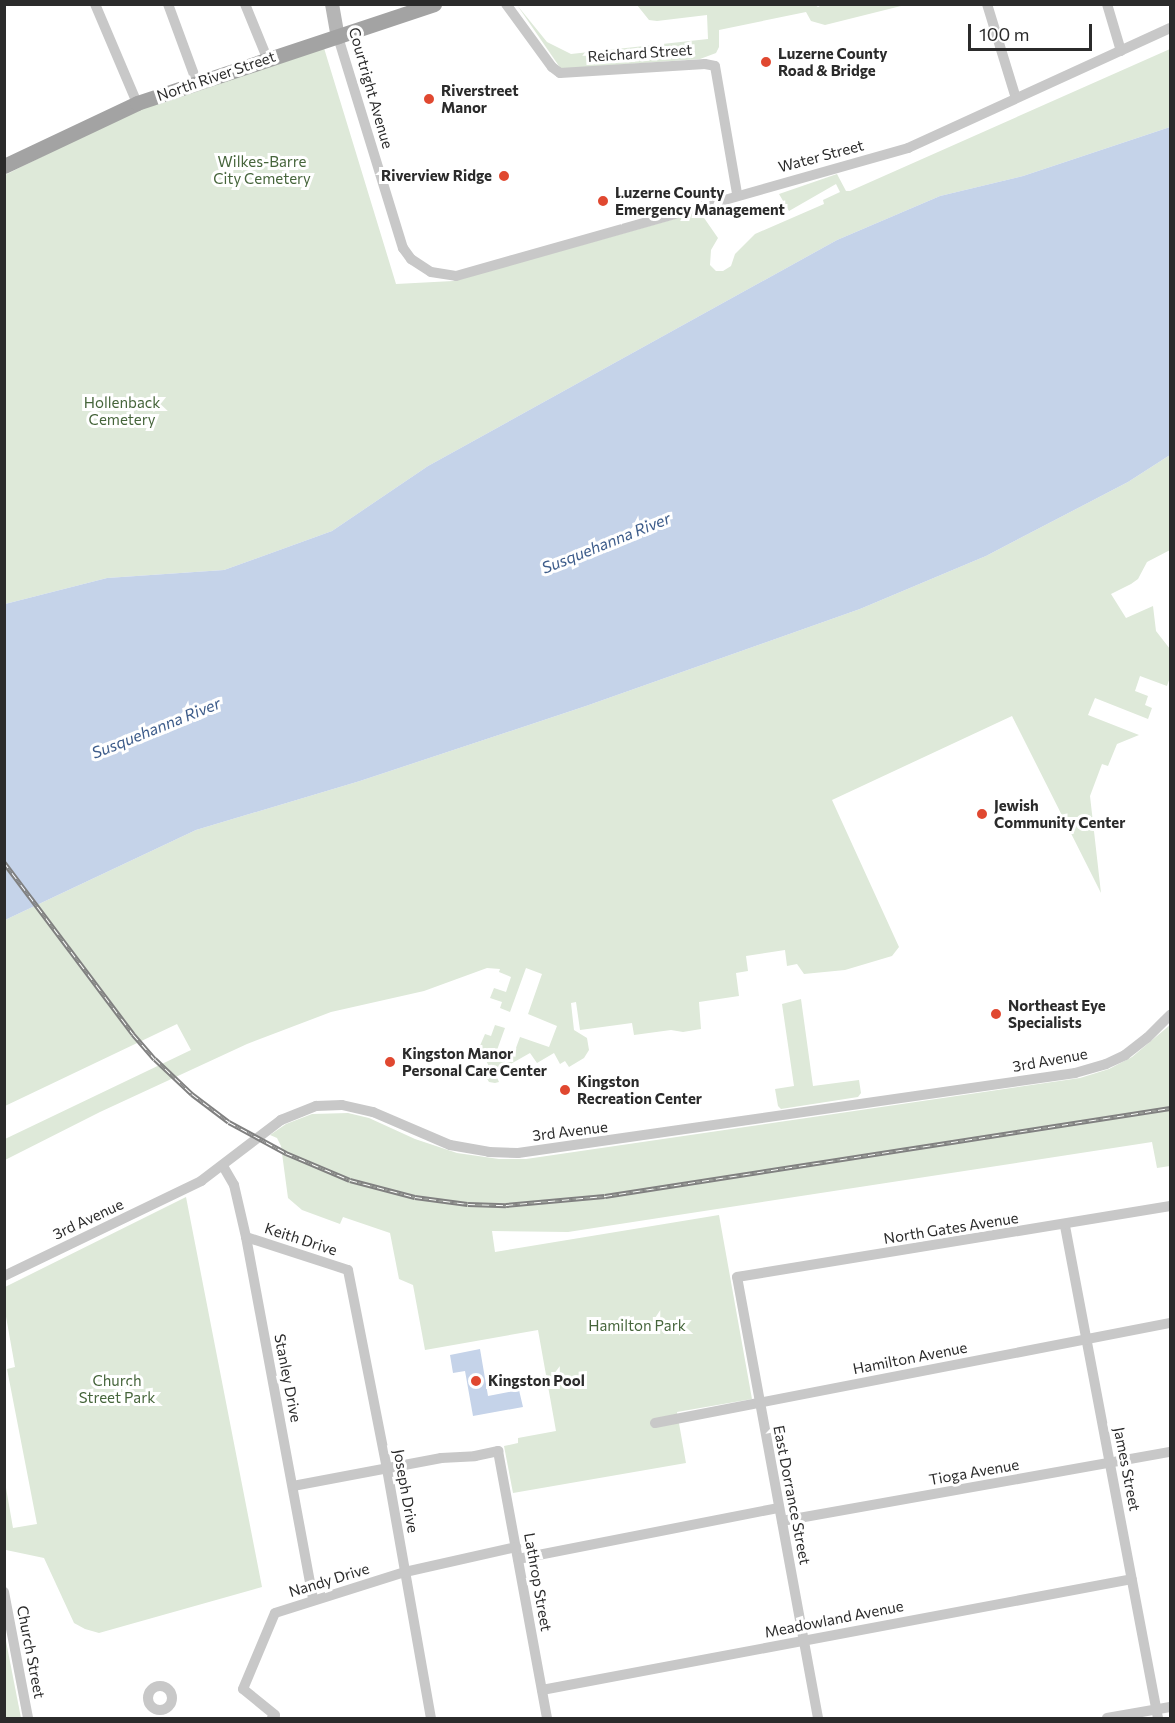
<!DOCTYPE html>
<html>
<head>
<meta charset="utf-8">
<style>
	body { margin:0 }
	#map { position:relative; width:1175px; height:1723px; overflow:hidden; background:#fff; font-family:Commissioner,sans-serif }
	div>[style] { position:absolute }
	.green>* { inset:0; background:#dee9d9 }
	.water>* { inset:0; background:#c5d3e9 }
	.street>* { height:10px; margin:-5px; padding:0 5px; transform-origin:5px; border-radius:5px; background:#c8c8c8 }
	.street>.ring { margin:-5px; padding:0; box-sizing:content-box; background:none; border:10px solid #c8c8c8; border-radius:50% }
	.secondary>* { height:14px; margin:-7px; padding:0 7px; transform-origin:7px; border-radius:7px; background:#b5b5b5 }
	.primary>* { height:15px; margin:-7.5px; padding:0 7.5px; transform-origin:7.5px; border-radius:7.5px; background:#a3a3a3 }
	.rail>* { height:4.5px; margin-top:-2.25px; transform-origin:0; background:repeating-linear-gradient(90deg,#fff 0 7px,#808080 0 14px); box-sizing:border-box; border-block:2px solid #808080 }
	.dots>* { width:16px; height:16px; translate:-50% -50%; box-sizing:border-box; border:3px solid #fff; border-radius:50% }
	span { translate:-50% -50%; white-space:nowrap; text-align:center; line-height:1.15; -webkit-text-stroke:6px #fff; paint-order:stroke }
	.street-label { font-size:15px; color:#2b2b2b }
	.poi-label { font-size:15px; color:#2b2b2b; font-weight:700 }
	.left { translate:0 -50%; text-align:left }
	.right { translate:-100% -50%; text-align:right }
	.park-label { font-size:15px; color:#46653b }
	.water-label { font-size:16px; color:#3d5c8a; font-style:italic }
	.frame { position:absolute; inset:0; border:6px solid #2b2b2b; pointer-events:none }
	.scale { position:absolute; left:968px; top:24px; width:124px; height:27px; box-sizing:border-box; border:3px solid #2b2b2b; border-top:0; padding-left:8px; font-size:18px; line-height:21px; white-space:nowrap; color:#2b2b2b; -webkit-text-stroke:4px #fff; paint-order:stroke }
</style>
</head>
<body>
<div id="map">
	<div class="green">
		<div style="clip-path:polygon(813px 4px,818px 7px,824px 4px,905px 5px,825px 25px,811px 21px,806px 12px,719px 30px,719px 47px,716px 53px,700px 59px,561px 69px,517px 5px,547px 42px,571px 54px,708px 39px,707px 15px,657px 21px,649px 20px,637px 5px)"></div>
		<div style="clip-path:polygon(324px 48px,396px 284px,453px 281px,696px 213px,702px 215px,718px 238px,711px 250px,710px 265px,716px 271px,723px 271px,731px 266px,735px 254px,755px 234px,824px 204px,823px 200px,840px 192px,836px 184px,789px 211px,779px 194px,837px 174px,846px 191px,850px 191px,1170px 49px,1170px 127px,1023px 176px,940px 196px,837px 240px,428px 466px,332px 531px,224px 570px,107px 578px,5px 604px,5px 175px,139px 108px)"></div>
		<div style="clip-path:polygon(1170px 455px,1170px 550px,1147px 562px,1138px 579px,1131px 584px,1111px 594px,1126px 618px,1153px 606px,1156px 631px,1170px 649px,1170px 677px,1167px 686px,1140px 676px,1135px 691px,1148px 696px,1145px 705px,1152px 708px,1148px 719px,1095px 698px,1088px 715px,1139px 735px,1117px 744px,1108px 766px,1102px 764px,1090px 796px,1101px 893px,1012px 716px,832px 800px,899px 947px,892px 956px,845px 970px,804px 974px,797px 964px,787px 966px,785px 950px,746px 956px,748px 971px,736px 973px,739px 996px,699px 1002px,701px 1029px,683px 1032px,671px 1030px,634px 1035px,632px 1023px,580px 1030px,576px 1002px,571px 1003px,574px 1030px,587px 1038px,589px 1050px,584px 1058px,569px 1067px,565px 1061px,560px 1064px,554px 1053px,537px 1063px,530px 1053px,495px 1073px,499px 1082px,495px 1083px,489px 1082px,483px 1072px,490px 1068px,479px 1048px,485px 1034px,491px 1036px,495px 1025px,505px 1028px,497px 1050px,513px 1056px,520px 1037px,549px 1047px,557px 1026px,528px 1014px,542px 974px,526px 968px,510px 1012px,500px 1008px,502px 1002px,490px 998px,494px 988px,506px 992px,511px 977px,499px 972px,500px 969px,487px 968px,424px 991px,331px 1012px,247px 1044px,100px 1112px,5px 1160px,5px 1139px,191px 1050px,177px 1024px,5px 1106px,5px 920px,196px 830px,360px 781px,586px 706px,860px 609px,986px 556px,1128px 482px)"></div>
		<div style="clip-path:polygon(801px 999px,813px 1086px,859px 1080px,861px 1093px,858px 1097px,781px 1109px,778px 1106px,775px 1089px,794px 1086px,782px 1004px)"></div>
		<div style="clip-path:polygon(1170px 1025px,1170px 1166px,1157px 1168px,1152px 1142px,568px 1232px,492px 1231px,495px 1252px,719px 1215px,752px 1399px,677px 1412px,686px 1463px,513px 1493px,504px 1446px,518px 1443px,518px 1438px,556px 1431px,538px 1330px,425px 1350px,413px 1285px,399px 1279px,390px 1233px,343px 1217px,340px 1224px,302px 1210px,288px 1198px,281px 1146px,277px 1138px,270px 1135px,286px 1124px,312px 1114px,348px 1113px,369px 1118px,415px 1139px,457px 1153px,499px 1159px,526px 1159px,1080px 1078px,1109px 1069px,1132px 1057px)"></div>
		<div style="clip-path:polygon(186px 1197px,262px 1587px,99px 1633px,85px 1629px,74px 1623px,44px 1558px,6px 1550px,5px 1482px,13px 1528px,37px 1524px,7px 1369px,15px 1367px,5px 1311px,5px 1287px)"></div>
		<div style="clip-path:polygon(5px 1636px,21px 1718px,5px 1718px)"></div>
	</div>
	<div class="water">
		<div style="clip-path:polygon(1170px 127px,1170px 455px,1128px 482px,986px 556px,860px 609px,586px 706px,360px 781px,196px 830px,5px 920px,5px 604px,107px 578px,224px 570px,332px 531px,428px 466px,837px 240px,940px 196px,1023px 176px)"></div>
		<div style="clip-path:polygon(480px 1349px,488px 1396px,519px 1390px,523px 1407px,473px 1416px,465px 1371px,453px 1373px,450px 1355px)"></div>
	</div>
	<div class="street">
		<div style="left:95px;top:4px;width:108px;rotate:67deg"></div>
		<div style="left:168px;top:4px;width:84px;rotate:69.8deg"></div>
		<div style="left:245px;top:4px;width:58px;rotate:67.8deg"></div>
		<div style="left:506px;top:4px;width:78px;rotate:53.9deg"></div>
		<div style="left:552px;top:67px;width:10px;rotate:37deg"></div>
		<div style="left:560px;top:73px;width:145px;rotate:-3.6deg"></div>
		<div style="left:705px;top:64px;width:10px;rotate:11deg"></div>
		<div style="left:715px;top:66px;width:130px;rotate:80.2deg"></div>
		<div style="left:987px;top:4px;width:98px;rotate:72.9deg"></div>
		<div style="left:1107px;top:4px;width:49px;rotate:73.4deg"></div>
		<div style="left:338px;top:37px;width:221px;rotate:72.9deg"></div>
		<div style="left:403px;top:248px;width:14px;rotate:54deg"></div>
		<div style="left:411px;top:259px;width:24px;rotate:33deg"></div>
		<div style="left:431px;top:272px;width:25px;rotate:9deg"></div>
		<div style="left:456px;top:276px;width:470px;rotate:-15.8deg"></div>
		<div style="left:908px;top:148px;width:288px;rotate:-24.6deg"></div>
		<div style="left:223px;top:1166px;width:22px;rotate:60deg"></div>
		<div style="left:234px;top:1185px;width:53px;rotate:77deg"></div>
		<div style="left:246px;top:1237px;width:369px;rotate:79.5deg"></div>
		<div style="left:1065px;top:1226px;width:501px;rotate:79.3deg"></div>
		<div style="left:246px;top:1237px;width:107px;rotate:17.9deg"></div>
		<div style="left:348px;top:1270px;width:203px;rotate:78.9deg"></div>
		<div style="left:387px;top:1469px;width:253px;rotate:80deg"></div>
		<div style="left:4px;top:1276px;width:219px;rotate:-25.7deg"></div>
		<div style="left:201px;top:1181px;width:101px;rotate:-37.3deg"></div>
		<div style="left:281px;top:1120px;width:38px;rotate:-22deg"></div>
		<div style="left:316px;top:1106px;width:26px;rotate:-2deg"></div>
		<div style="left:342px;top:1105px;width:32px;rotate:13deg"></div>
		<div style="left:373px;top:1112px;width:84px;rotate:23.2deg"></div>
		<div style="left:450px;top:1145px;width:40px;rotate:10deg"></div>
		<div style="left:489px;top:1152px;width:29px;rotate:2deg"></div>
		<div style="left:518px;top:1153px;width:563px;rotate:-8.17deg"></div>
		<div style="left:1075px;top:1073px;width:32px;rotate:-16deg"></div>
		<div style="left:1106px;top:1064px;width:21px;rotate:-25deg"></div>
		<div style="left:1125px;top:1055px;width:28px;rotate:-38deg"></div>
		<div style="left:1147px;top:1038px;width:33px;rotate:-45deg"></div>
		<div style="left:655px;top:1423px;width:525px;rotate:-10.99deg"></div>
		<div style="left:293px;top:1486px;width:151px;rotate:-10.7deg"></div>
		<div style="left:441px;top:1458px;width:34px;rotate:-3deg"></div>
		<div style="left:475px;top:1456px;width:24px;rotate:-12deg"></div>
		<div style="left:498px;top:1451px;width:271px;rotate:79.6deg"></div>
		<div style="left:782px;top:1521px;width:394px;rotate:-10.1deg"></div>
		<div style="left:518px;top:1559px;width:266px;rotate:-11.1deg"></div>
		<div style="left:4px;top:1592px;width:128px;rotate:79.2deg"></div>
		<div class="ring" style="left:148px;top:1686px;width:14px;height:14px"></div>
		<div style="left:542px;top:1690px;width:600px;rotate:-10.65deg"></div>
		<div style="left:272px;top:1718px;width:4px;rotate:-45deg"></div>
		<div style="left:275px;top:1715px;width:41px;rotate:-140.9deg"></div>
		<div style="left:243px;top:1689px;width:82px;rotate:-67.2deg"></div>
		<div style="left:275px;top:1613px;width:136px;rotate:-17.5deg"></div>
		<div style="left:405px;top:1572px;width:114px;rotate:-12.7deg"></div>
		<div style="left:818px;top:1718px;width:448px;rotate:-100.4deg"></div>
		<div style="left:737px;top:1277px;width:439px;rotate:-9.3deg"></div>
		<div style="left:1107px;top:1718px;width:64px;rotate:-9.9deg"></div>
	</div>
	<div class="secondary">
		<div style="left:332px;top:4px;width:34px;rotate:80deg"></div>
	</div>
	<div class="primary">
		<div style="left:4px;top:166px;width:147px;rotate:-25.3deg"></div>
		<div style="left:137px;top:103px;width:313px;rotate:-18.4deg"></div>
	</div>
	<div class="rail">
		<div style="left:4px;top:862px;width:215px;rotate:53.1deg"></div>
		<div style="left:133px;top:1034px;width:33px;rotate:49deg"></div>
		<div style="left:155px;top:1059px;width:51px;rotate:43.4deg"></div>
		<div style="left:192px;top:1094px;width:46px;rotate:37.1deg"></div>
		<div style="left:229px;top:1122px;width:65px;rotate:28.5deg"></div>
		<div style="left:286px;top:1153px;width:69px;rotate:22.9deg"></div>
		<div style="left:350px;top:1180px;width:67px;rotate:14.7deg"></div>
		<div style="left:415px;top:1197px;width:53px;rotate:7.5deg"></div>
		<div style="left:468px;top:1204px;width:38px;rotate:2deg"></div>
		<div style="left:506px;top:1205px;width:99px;rotate:-5.2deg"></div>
		<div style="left:605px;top:1196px;width:572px;rotate:-8.85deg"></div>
	</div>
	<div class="dots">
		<div style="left:766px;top:62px;background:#e04830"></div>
		<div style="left:429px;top:99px;background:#e04830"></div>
		<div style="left:504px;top:176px;background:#e04830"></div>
		<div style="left:603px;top:201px;background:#e04830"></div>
		<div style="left:982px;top:814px;background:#e04830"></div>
		<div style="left:996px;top:1014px;background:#e04830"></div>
		<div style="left:390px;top:1062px;background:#e04830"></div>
		<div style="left:565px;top:1090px;background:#e04830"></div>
		<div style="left:476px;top:1381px;background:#e04830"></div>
	</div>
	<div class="street-label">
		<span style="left:640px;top:53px;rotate:-4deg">Reichard Street</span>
		<span style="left:216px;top:76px;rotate:-19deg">North River Street</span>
		<span style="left:371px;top:88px;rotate:74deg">Courtright Avenue</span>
		<span style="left:821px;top:156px;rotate:-15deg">Water Street</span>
		<span style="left:1050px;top:1060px;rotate:-10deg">3rd Avenue</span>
		<span style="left:570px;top:1131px;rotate:-7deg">3rd Avenue</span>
		<span style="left:88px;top:1219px;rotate:-25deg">3rd Avenue</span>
		<span style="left:951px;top:1228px;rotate:-9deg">North Gates Avenue</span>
		<span style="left:301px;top:1239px;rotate:18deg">Keith Drive</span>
		<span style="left:910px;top:1358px;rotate:-11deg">Hamilton Avenue</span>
		<span style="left:288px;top:1378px;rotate:79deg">Stanley Drive</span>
		<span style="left:1127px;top:1469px;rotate:79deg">James Street</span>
		<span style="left:974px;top:1472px;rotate:-10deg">Tioga Avenue</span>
		<span style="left:406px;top:1491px;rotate:80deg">Joseph Drive</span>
		<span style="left:792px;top:1495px;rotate:79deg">East Dorrance Street</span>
		<span style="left:329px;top:1580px;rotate:-17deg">Nandy Drive</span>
		<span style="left:538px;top:1582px;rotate:80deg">Lathrop Street</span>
		<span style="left:834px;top:1619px;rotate:-11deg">Meadowland Avenue</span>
		<span style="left:31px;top:1652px;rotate:79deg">Church Street</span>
	</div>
	<div class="poi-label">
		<span class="left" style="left:778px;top:62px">Luzerne County<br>Road &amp; Bridge</span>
		<span class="left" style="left:441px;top:99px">Riverstreet<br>Manor</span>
		<span class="right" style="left:492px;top:176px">Riverview Ridge</span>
		<span class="left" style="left:615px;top:201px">Luzerne County<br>Emergency Management</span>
		<span class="left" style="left:994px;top:814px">Jewish<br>Community Center</span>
		<span class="left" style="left:1008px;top:1014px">Northeast Eye<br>Specialists</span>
		<span class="left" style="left:402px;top:1062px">Kingston Manor<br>Personal Care Center</span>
		<span class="left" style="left:577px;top:1090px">Kingston<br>Recreation Center</span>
		<span class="left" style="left:488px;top:1381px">Kingston Pool</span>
	</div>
	<div class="park-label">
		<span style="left:262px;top:170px">Wilkes-Barre<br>City Cemetery</span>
		<span style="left:122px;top:411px">Hollenback<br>Cemetery</span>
		<span style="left:637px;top:1326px">Hamilton Park</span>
		<span style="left:117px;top:1389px">Church<br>Street Park</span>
	</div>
	<div class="water-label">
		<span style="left:606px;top:543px;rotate:-22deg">Susquehanna River</span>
		<span style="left:156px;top:728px;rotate:-22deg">Susquehanna River</span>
	</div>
	<div class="frame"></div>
	<div class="scale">100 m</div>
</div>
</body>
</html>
